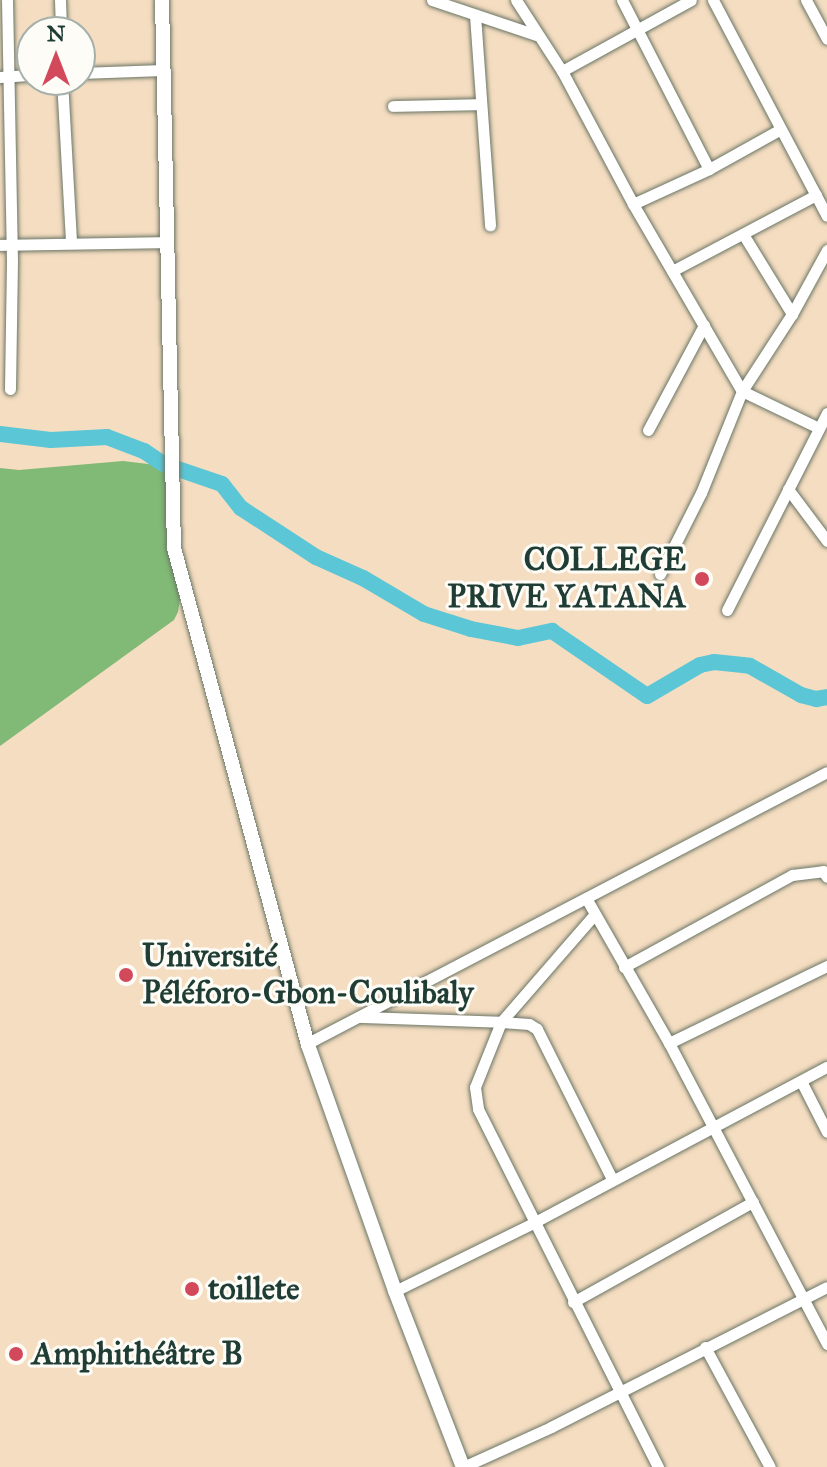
<!DOCTYPE html>
<html>
<head>
<meta charset="utf-8">
<style>
	body { margin:0 }
	#map { position:relative; width:827px; height:1467px; overflow:hidden; background:#f5ddc1; font-family:"IM FELL Great Primer",serif }
	div>[style] { position:absolute }
	.forest>* { inset:0; background:#81b976 }
	.river>* { height:16px; margin:-8px; padding:0 8px; transform-origin:8px; border-radius:8px; background:#5bc6d6 }
	.roads { filter:drop-shadow(0 0 2px #6a7565) drop-shadow(0 0 2px #6a7565) }
	.minor>* { height:11px; margin:-5.5px; padding:0 5.5px; transform-origin:5.5px; border-radius:5.5px; background:#fff }
	.major>* { height:14px; margin:-7px; padding:0 7px; transform-origin:7px; border-radius:7px; background:#fff }
	.dots>* { width:22px; height:22px; translate:-50% -50%; box-sizing:border-box; border:4px solid #fdfcf7; border-radius:50% }
	span { translate:-50% -50%; white-space:nowrap; text-align:center; line-height:1.15; -webkit-text-stroke:6px #fdfcf7; paint-order:stroke }
	.poi-label { font-size:32px; color:#1f3d34; font-weight:700 }
	.right { translate:-100% -50%; text-align:right }
	.left { translate:0 -50%; text-align:left }
	.north { position:absolute; left:16px; top:16px; width:80px; height:80px; box-sizing:border-box; background:#fdfcf7; border:2px solid #a4b0a9; border-radius:50%; rotate:0deg; font-size:22px; font-weight:700; line-height:32px; text-align:center; color:#1f3d34 }
	.north::after { content:''; display:block; margin:auto; width:28px; height:36px; background:#d1495b; clip-path:polygon(50% 0,100% 100%,50% 72%,0 100%) }
</style>
</head>
<body>
<div id="map">
	<div class="forest">
		<div style="clip-path:polygon(123px 461px,165px 466px,169px 544px,180px 599px,178px 612px,174px 620px,0 746px,0 468px,19px 470px)"></div>
	</div>
	<div class="river">
		<div style="left:0;top:434px;width:51px;rotate:6.7deg"></div>
		<div style="left:51px;top:440px;width:56px;rotate:-3.1deg"></div>
		<div style="left:107px;top:437px;width:40px;rotate:21deg"></div>
		<div style="left:144px;top:451px;width:23px;rotate:34deg"></div>
		<div style="left:178px;top:469px;width:46px;rotate:18.8deg"></div>
		<div style="left:222px;top:484px;width:31px;rotate:52deg"></div>
		<div style="left:241px;top:508px;width:90px;rotate:33.2deg"></div>
		<div style="left:316px;top:557px;width:51px;rotate:24.1deg"></div>
		<div style="left:363px;top:578px;width:71px;rotate:30.5deg"></div>
		<div style="left:424px;top:614px;width:49px;rotate:17.7deg"></div>
		<div style="left:471px;top:629px;width:48px;rotate:10.8deg"></div>
		<div style="left:518px;top:638px;width:35px;rotate:-12deg"></div>
		<div style="left:552px;top:631px;width:115px;rotate:34.4deg"></div>
		<div style="left:647px;top:696px;width:61px;rotate:-30.3deg"></div>
		<div style="left:700px;top:665px;width:14px;rotate:-12deg"></div>
		<div style="left:714px;top:662px;width:36px;rotate:6deg"></div>
		<div style="left:750px;top:666px;width:59px;rotate:29.6deg"></div>
		<div style="left:801px;top:695px;width:16px;rotate:15deg"></div>
		<div style="left:816px;top:699px;width:11px;rotate:-10deg"></div>
	</div>
	<div class="roads">
		<div class="minor">
			<div style="left:7px;top:0;width:261px;rotate:88.9deg"></div>
			<div style="left:12px;top:261px;width:128px;rotate:90.9deg"></div>
			<div style="left:60px;top:0;width:32px;rotate:88deg"></div>
			<div style="left:432px;top:0;width:110px;rotate:18.6deg"></div>
			<div style="left:516px;top:0;width:85px;rotate:57.1deg"></div>
			<div style="left:562px;top:71px;width:151px;rotate:61.9deg"></div>
			<div style="left:633px;top:204px;width:216px;rotate:59.8deg"></div>
			<div style="left:742px;top:391px;width:85px;rotate:25.7deg"></div>
			<div style="left:622px;top:0;width:190px;rotate:62.8deg"></div>
			<div style="left:713px;top:0;width:244px;rotate:62.2deg"></div>
			<div style="left:806px;top:0;width:44px;rotate:61.7deg"></div>
			<div style="left:475px;top:15px;width:211px;rotate:85.9deg"></div>
			<div style="left:562px;top:71px;width:147px;rotate:-28.8deg"></div>
			<div style="left:80px;top:73px;width:83px;rotate:-2.1deg"></div>
			<div style="left:0;top:77px;width:32px;rotate:-4deg"></div>
			<div style="left:62px;top:80px;width:162px;rotate:86.8deg"></div>
			<div style="left:393px;top:106px;width:88px;rotate:-1.3deg"></div>
			<div style="left:633px;top:204px;width:84px;rotate:-24.7deg"></div>
			<div style="left:709px;top:169px;width:82px;rotate:-29.1deg"></div>
			<div style="left:743px;top:234px;width:94px;rotate:58.5deg"></div>
			<div style="left:0;top:245px;width:167px;rotate:-1deg"></div>
			<div style="left:672px;top:271px;width:163px;rotate:-27.8deg"></div>
			<div style="left:648px;top:430px;width:119px;rotate:-61.9deg"></div>
			<div style="left:788px;top:489px;width:65px;rotate:53.1deg"></div>
			<div style="left:660px;top:574px;width:91px;rotate:-63.2deg"></div>
			<div style="left:701px;top:493px;width:110px;rotate:-68.1deg"></div>
			<div style="left:742px;top:391px;width:92px;rotate:-57deg"></div>
			<div style="left:792px;top:314px;width:73px;rotate:-61.3deg"></div>
			<div style="left:727px;top:610px;width:221px;rotate:-63.1deg"></div>
			<div style="left:586px;top:898px;width:167px;rotate:60.2deg"></div>
			<div style="left:669px;top:1043px;width:340px;rotate:62.3deg"></div>
			<div style="left:624px;top:967px;width:192px;rotate:-28.7deg"></div>
			<div style="left:792px;top:875px;width:31px;rotate:-7deg"></div>
			<div style="left:823px;top:871px;width:7px;rotate:56deg"></div>
			<div style="left:361px;top:1017px;width:140px;rotate:2deg"></div>
			<div style="left:501px;top:1022px;width:143px;rotate:-49deg"></div>
			<div style="left:308px;top:1043px;width:585px;rotate:-27.57deg"></div>
			<div style="left:669px;top:1043px;width:176px;rotate:-26deg"></div>
			<div style="left:801px;top:1081px;width:57px;rotate:63deg"></div>
			<div style="left:612px;top:1179px;width:168px;rotate:-116.6deg"></div>
			<div style="left:537px;top:1029px;width:9px;rotate:-148deg"></div>
			<div style="left:529px;top:1024px;width:28px;rotate:-176deg"></div>
			<div style="left:501px;top:1022px;width:70px;rotate:111.8deg"></div>
			<div style="left:475px;top:1087px;width:22px;rotate:82deg"></div>
			<div style="left:478px;top:1109px;width:401px;rotate:63.3deg"></div>
			<div style="left:395px;top:1291px;width:154px;rotate:-26.2deg"></div>
			<div style="left:533px;top:1223px;width:333px;rotate:-28deg"></div>
			<div style="left:573px;top:1302px;width:206px;rotate:-29.1deg"></div>
			<div style="left:705px;top:1347px;width:136px;rotate:61.6deg"></div>
			<div style="left:463px;top:1467px;width:97px;rotate:-24.4deg"></div>
			<div style="left:551px;top:1427px;width:309px;rotate:-26.9deg"></div>
		</div>
		<div class="major">
			<div style="left:162px;top:0;width:548px;rotate:88.75deg"></div>
			<div style="left:174px;top:548px;width:515px;rotate:74.91deg"></div>
			<div style="left:308px;top:1045px;width:261px;rotate:70.5deg"></div>
			<div style="left:395px;top:1291px;width:189px;rotate:68.9deg"></div>
		</div>
	</div>
	<div class="dots">
		<div style="left:702px;top:579px;background:#d1495b"></div>
		<div style="left:126px;top:975px;background:#d1495b"></div>
		<div style="left:192px;top:1289px;background:#d1495b"></div>
		<div style="left:16px;top:1354px;background:#d1495b"></div>
	</div>
	<div class="poi-label">
		<span class="right" style="left:686px;top:579px">COLLEGE<br>PRIVE YATANA</span>
		<span class="left" style="left:142px;top:975px">Université<br>Péléforo-Gbon-Coulibaly</span>
		<span class="left" style="left:208px;top:1289px">toillete</span>
		<span class="left" style="left:32px;top:1354px">Amphithéâtre B</span>
	</div>
	<div class="north">N</div>
</div>
</body>
</html>
